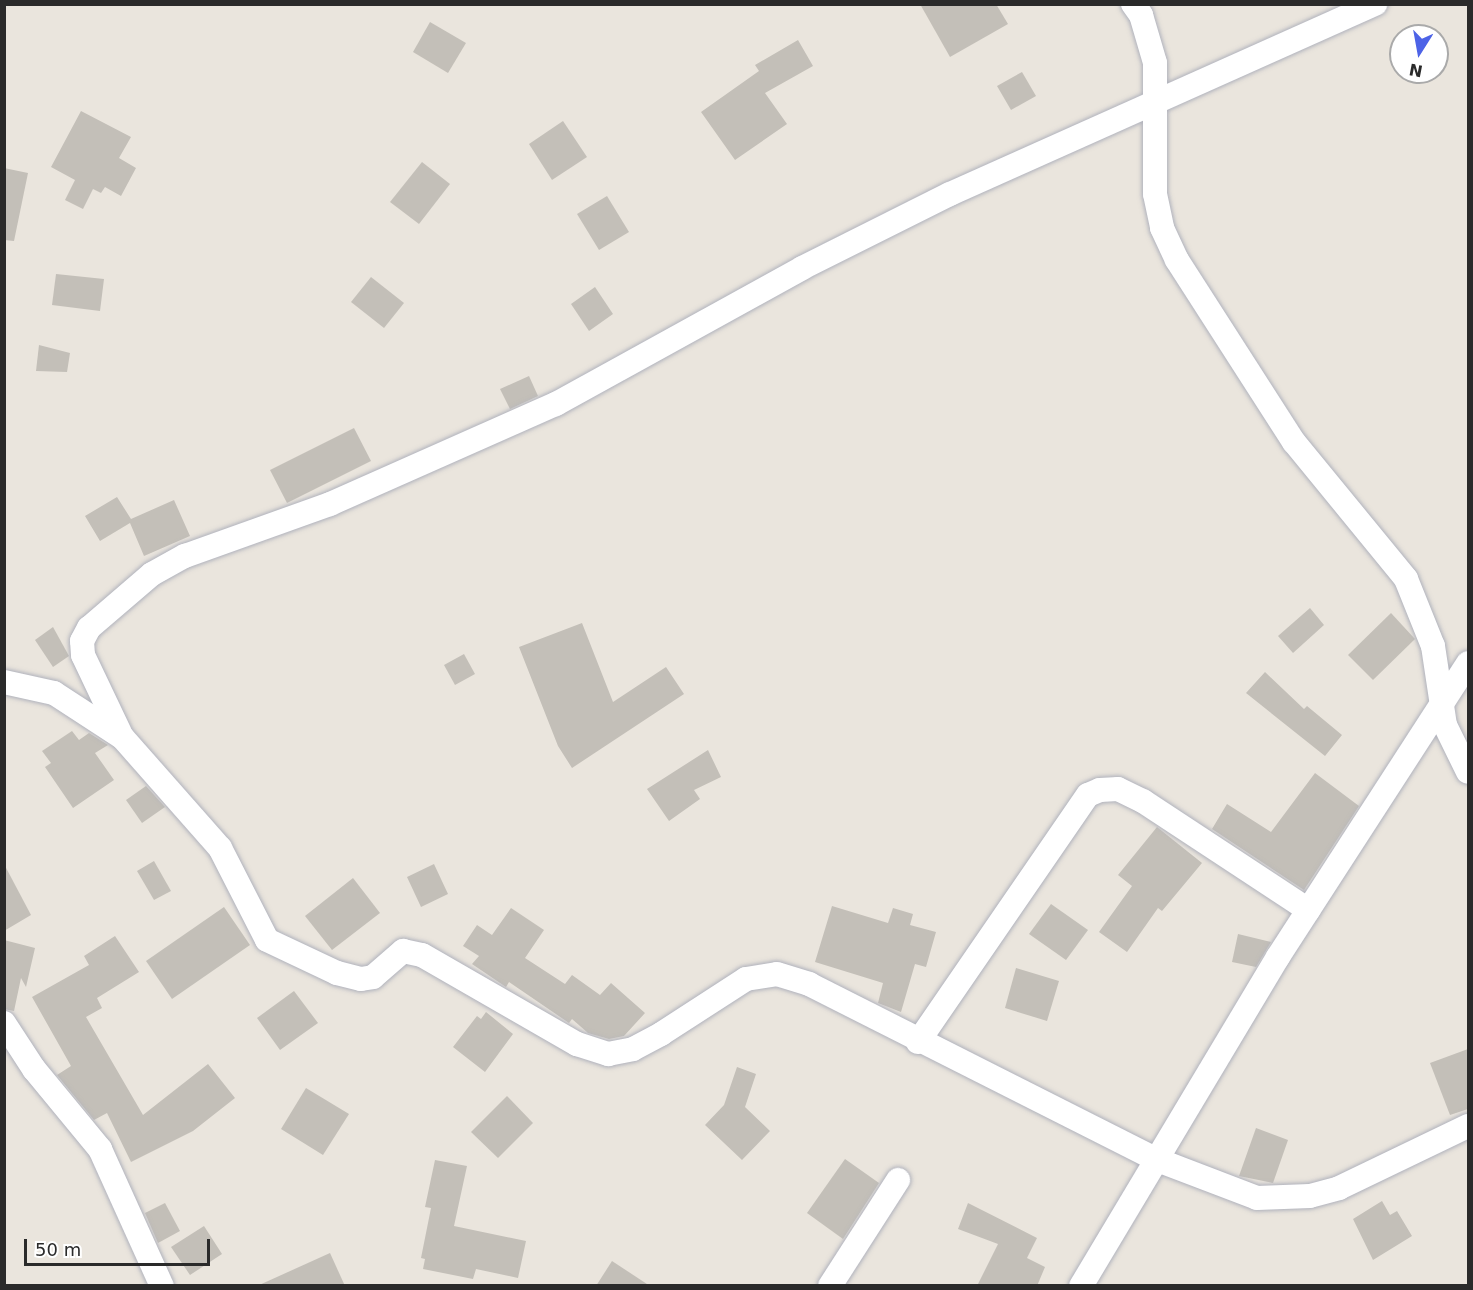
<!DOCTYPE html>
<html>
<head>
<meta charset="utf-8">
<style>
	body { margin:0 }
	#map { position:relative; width:1473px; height:1290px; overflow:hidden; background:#eae5dd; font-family:"DejaVu Sans",sans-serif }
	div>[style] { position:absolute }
	.building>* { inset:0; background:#c3bfb8 }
	.roads { filter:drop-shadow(0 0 2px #b0b2bc) drop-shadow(0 0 2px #b0b2bc) }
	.street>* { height:24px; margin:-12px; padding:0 12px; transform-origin:12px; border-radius:12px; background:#fff }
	span { translate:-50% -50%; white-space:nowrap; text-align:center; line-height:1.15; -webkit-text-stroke:6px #fff; paint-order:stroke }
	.frame { position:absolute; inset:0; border:6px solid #2a2a2a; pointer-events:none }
	.north { position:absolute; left:1389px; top:24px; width:60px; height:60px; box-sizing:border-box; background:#fff; border:2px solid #aaa; border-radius:50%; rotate:191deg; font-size:16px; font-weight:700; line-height:24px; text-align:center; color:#2a2a2a }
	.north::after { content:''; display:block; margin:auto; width:21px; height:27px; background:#4d63e7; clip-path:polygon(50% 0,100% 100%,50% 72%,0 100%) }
	.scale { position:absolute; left:24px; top:1239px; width:186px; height:27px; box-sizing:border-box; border:3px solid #2a2a2a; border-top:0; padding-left:8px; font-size:18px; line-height:21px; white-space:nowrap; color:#2a2a2a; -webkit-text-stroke:4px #fff; paint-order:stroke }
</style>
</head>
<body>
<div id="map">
	<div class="building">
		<div style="clip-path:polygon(920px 4px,996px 4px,1008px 24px,950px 57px)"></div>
		<div style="clip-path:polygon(430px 22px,466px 43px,448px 73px,413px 52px)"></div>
		<div style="clip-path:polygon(798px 40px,813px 66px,765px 93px,787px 124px,735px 160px,701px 112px,759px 71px,755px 65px)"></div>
		<div style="clip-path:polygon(1022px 72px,1036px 96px,1011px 110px,997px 86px)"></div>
		<div style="clip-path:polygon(81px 111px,131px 137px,119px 158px,136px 168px,121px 196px,105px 187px,101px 193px,93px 189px,83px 209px,65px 200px,75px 180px,51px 167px)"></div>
		<div style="clip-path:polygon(563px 121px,587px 157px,552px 180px,529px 144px)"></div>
		<div style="clip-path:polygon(422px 162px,450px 184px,419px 224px,390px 202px)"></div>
		<div style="clip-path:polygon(4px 168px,28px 173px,14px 241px,4px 240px)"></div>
		<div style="clip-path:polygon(607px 196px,629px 232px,599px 250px,577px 214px)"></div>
		<div style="clip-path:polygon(56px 274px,104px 279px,100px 311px,52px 305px)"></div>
		<div style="clip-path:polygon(371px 277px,404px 303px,384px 328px,351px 302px)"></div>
		<div style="clip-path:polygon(595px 287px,613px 314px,589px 331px,571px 304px)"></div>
		<div style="clip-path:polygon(39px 345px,70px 353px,67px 372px,36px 371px)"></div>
		<div style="clip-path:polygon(529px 376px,538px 396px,510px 409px,500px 389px)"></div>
		<div style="clip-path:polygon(354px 428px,371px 461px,287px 503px,270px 470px)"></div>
		<div style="clip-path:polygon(117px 497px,131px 519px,174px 500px,190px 536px,144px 556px,130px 523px,100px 541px,85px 516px)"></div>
		<div style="clip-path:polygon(1310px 608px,1324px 625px,1293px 653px,1278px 636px)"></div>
		<div style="clip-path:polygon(1391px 613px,1415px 639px,1373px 680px,1348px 655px)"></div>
		<div style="clip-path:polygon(582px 623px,613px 702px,666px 667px,684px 694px,572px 768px,558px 746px,519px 647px)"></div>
		<div style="clip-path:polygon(53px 627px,69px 656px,53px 667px,35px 640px)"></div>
		<div style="clip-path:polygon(464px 654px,475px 674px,455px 685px,444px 665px)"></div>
		<div style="clip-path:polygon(1265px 672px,1304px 709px,1307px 706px,1342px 735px,1325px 756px,1246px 693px)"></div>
		<div style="clip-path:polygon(72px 731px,79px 740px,89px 733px,108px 745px,95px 753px,114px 780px,73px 808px,45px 767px,51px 763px,42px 751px)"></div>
		<div style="clip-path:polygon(708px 750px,721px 777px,694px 790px,700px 799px,669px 821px,647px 789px)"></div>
		<div style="clip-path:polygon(1315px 773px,1359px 806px,1304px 890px,1212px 829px,1227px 804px,1271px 832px)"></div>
		<div style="clip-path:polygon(146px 786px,165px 807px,142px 823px,126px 800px)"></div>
		<div style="clip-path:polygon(1157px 827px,1202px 863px,1162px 911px,1158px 908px,1127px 952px,1099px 932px,1132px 886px,1118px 875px)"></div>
		<div style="clip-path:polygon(154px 861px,171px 891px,154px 900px,137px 871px)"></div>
		<div style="clip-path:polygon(4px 864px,31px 915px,4px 931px)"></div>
		<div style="clip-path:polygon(434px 864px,448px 894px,421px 907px,407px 877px)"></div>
		<div style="clip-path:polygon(353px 878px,380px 913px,332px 950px,305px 916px)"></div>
		<div style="clip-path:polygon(1051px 904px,1088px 930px,1066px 960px,1029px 934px)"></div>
		<div style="clip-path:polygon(832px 906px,888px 923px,893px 908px,913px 914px,910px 925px,936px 932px,926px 967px,915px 964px,901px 1012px,878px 1003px,883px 983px,815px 962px)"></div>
		<div style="clip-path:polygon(224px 907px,250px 945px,172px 999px,146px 961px)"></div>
		<div style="clip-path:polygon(511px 908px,544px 930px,525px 958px,565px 984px,572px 975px,600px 995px,611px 983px,645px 1013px,624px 1036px,609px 1039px,588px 1033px,572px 1019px,569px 1023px,509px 982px,506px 987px,472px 964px,479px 956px,463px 946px,477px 925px,492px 935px)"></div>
		<div style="clip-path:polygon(1238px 934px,1271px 942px,1256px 967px,1232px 962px)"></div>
		<div style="clip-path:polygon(115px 936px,139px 972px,97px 998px,102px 1008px,86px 1017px,143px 1115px,208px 1064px,235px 1098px,193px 1131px,131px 1162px,107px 1113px,94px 1120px,57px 1075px,71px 1066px,32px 997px,89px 965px,84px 956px)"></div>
		<div style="clip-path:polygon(4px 940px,35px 948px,26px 987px,21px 978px,14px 1011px,4px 1009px)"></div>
		<div style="clip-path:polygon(1016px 968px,1059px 981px,1047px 1021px,1005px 1008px)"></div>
		<div style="clip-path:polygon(294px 991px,318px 1023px,280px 1050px,257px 1018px)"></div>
		<div style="clip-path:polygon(486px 1012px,513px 1034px,485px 1072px,453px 1047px,477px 1016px,481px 1019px)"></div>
		<div style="clip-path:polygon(1468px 1049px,1468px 1109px,1450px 1115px,1430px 1063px)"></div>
		<div style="clip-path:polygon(737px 1067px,756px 1074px,745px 1107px,770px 1131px,742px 1160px,705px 1125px,724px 1105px)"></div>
		<div style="clip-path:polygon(306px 1088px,349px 1114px,323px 1155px,281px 1129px)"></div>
		<div style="clip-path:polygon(507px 1096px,533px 1123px,498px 1158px,471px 1132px)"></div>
		<div style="clip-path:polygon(1256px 1128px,1288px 1140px,1273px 1183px,1239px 1176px)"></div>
		<div style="clip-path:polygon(845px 1159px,879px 1183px,843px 1239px,807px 1213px)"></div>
		<div style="clip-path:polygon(435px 1160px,467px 1166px,454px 1226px,526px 1241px,518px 1278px,476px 1269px,473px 1279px,423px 1269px,425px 1259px,421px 1258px,431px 1208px,425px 1207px)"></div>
		<div style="clip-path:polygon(1382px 1201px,1390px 1215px,1397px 1211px,1412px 1236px,1373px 1260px,1353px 1219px)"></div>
		<div style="clip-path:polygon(165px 1203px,180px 1231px,158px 1243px,145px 1213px)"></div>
		<div style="clip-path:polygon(968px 1203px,1037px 1238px,1027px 1258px,1045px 1267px,1037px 1286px,977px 1286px,998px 1244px,958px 1229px)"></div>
		<div style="clip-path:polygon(204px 1226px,222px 1254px,190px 1275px,171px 1247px)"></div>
		<div style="clip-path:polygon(330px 1253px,345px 1286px,257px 1286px)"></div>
		<div style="clip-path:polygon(612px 1261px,650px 1286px,596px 1286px)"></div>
	</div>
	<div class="roads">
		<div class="street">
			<div style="left:1133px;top:4px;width:14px;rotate:54deg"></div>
			<div style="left:1141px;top:15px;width:50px;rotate:73.7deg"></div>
			<div style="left:1155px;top:63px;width:131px;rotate:90deg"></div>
			<div style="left:1155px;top:194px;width:35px;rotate:78deg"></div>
			<div style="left:1162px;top:228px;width:35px;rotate:65deg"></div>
			<div style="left:1177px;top:260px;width:216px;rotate:57.3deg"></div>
			<div style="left:1294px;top:442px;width:177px;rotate:50.7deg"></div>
			<div style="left:1406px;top:579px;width:72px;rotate:68.1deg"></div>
			<div style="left:1433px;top:646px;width:80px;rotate:81.4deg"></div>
			<div style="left:1445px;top:725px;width:52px;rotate:63.9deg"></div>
			<div style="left:4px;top:682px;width:51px;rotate:12.4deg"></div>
			<div style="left:54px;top:693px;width:82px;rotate:33.1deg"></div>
			<div style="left:123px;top:738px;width:147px;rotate:48.6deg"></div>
			<div style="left:220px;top:848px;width:103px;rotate:62.9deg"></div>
			<div style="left:267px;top:940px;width:77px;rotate:25.2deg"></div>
			<div style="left:337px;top:973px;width:25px;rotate:14deg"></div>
			<div style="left:361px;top:979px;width:12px;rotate:-9deg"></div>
			<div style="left:373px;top:977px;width:40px;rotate:-41deg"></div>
			<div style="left:403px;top:951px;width:19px;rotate:12deg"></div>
			<div style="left:422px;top:955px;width:179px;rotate:29.9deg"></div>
			<div style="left:577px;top:1044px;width:33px;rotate:18deg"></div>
			<div style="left:608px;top:1054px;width:25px;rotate:-11deg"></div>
			<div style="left:633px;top:1049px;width:32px;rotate:-28deg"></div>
			<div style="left:661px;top:1034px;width:101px;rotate:-32.9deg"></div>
			<div style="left:746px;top:979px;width:31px;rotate:-9deg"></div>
			<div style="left:777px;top:974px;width:34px;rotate:17deg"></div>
			<div style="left:809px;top:984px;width:388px;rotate:26.8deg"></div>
			<div style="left:1155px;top:1159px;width:109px;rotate:20.9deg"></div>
			<div style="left:1257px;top:1198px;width:53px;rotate:-2.2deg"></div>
			<div style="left:1310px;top:1196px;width:30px;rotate:-15deg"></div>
			<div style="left:1339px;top:1188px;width:143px;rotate:-25.7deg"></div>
			<div style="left:120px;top:733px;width:86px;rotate:-115.4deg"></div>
			<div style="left:83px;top:655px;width:14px;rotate:-94deg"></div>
			<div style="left:82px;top:641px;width:15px;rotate:-62deg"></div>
			<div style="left:89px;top:628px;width:83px;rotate:-40.6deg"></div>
			<div style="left:152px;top:574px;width:38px;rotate:-29deg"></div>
			<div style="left:185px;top:556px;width:154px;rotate:-19.7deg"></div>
			<div style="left:330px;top:504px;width:247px;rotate:-23.9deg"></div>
			<div style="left:556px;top:404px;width:281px;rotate:-28.9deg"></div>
			<div style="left:802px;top:268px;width:165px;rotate:-26.6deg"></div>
			<div style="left:950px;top:194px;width:466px;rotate:-24.1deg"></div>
			<div style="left:4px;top:1023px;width:55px;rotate:56.9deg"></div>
			<div style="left:34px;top:1069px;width:104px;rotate:50.5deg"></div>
			<div style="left:100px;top:1149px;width:150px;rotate:65.7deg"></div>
			<div style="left:918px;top:1042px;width:300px;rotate:-55.5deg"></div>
			<div style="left:1088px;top:795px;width:13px;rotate:-23deg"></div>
			<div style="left:1100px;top:790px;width:18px;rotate:-3deg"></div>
			<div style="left:1118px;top:789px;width:28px;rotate:26deg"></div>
			<div style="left:1143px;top:801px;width:198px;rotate:33.4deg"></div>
			<div style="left:830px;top:1286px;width:126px;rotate:-57.3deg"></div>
			<div style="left:1081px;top:1286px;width:383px;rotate:-59.1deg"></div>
			<div style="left:1278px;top:957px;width:350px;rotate:-57.1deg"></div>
		</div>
	</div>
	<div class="frame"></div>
	<div class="north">N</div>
	<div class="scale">50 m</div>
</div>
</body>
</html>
